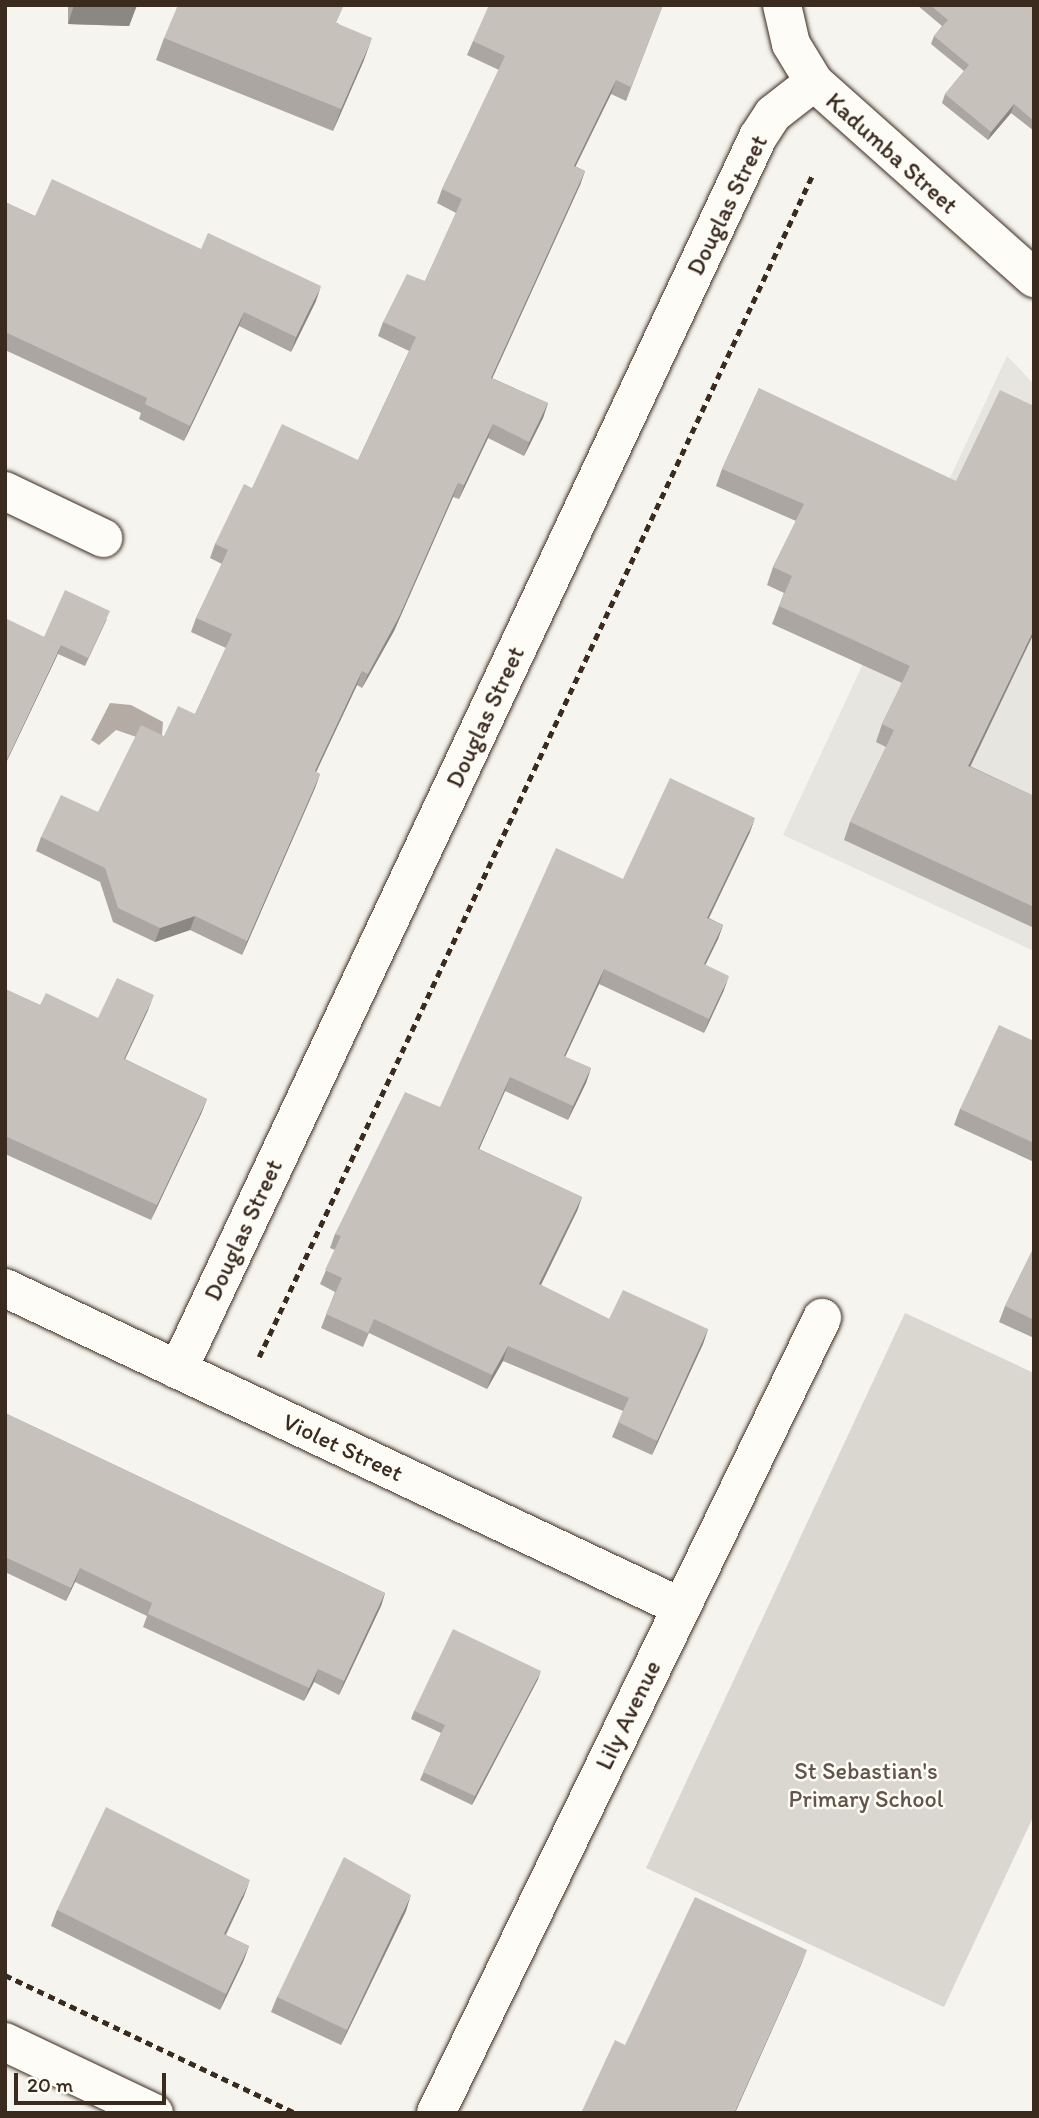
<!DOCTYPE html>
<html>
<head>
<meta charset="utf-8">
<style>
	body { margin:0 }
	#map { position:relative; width:1039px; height:2118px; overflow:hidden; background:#f5f4ee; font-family:Itim,sans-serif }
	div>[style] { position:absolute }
	.built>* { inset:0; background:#e7e5df }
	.green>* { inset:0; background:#dad6d0 }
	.water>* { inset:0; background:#b4aca4 }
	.path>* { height:4.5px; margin-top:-2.25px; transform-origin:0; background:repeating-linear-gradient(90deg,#3b2a1e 0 7px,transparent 0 12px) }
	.roads { filter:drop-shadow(0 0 2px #3b2a1e) drop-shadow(0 0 2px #3b2a1e) }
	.minor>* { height:38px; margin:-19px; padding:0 19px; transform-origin:19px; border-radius:19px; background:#fdfcf7 }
	.tertiary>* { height:38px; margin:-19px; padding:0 19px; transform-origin:19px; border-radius:19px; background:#fdfcf7 }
	.wall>* { inset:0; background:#aba6a1 }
	.shaded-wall>* { inset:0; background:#8b8783 }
	.building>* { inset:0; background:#c7c1bb }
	span { translate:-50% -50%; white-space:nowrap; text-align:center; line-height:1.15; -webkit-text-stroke:5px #fdfcf7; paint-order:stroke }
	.street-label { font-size:24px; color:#3b2a1e }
	.park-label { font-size:24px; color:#63554a }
	.frame { position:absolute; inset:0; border:7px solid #3b2a1e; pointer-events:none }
	.scale { position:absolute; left:14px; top:2073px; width:152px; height:32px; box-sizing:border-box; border:4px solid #3b2a1e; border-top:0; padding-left:9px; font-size:21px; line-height:24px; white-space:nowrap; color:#3b2a1e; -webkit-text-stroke:5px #fdfcf7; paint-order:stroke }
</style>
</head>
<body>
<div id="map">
	<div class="built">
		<div style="clip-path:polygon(1007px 356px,1034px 384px,1034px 951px,783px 835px)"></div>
	</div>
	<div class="green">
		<div style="clip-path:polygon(905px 1313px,1034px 1373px,1034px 1815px,944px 2007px,646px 1868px)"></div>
	</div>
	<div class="water">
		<div style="clip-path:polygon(110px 703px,131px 705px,163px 722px,162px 735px,148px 741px,116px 730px,99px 745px,91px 740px)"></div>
	</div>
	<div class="path">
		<div style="left:259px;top:1357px;width:1304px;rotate:-64.91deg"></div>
		<div style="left:5px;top:1975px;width:321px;rotate:25.4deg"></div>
	</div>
	<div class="roads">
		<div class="minor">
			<div style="left:5px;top:491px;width:109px;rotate:25.6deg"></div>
			<div style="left:5px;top:1288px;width:747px;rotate:25.26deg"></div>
			<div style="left:178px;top:1370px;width:1363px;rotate:-64.81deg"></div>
			<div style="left:758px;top:137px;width:27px;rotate:-57deg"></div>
			<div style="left:773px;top:114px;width:52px;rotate:-38deg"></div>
			<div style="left:5px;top:2042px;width:165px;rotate:25.5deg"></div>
			<div style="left:436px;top:2113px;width:884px;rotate:-64.1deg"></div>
		</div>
		<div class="tertiary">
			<div style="left:782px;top:5px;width:40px;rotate:77deg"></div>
			<div style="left:791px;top:44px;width:44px;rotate:58.8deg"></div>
			<div style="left:814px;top:82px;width:295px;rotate:41.7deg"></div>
		</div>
	</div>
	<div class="wall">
		<div style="clip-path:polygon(68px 5px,137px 5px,129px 26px,68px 24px)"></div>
		<div style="clip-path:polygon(663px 5px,626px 101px,611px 94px,575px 166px,585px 171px,580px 185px,492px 378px,548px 403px,543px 418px,524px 456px,488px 438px,459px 499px,453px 497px,394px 631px,362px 688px,357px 685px,316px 772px,320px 774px,315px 788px,242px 955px,190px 930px,155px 942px,113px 922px,100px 882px,36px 851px,41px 837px,98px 812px,164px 736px,195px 714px,226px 648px,191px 632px,196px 618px,222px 564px,210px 558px,215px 544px,252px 488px,358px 460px,409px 351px,378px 336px,383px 322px,425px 281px,456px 213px,437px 203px,442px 189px,499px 70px,467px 55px,473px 41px)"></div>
		<div style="clip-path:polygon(917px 5px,1034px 5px,1034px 131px,1011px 113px,988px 140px,942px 103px,945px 94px,964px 71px,931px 44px,934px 36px,942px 26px)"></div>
		<div style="clip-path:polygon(338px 23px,364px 60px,333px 131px,156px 60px,164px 38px)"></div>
		<div style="clip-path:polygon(5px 202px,35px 216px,201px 249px,316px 301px,291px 352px,239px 326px,184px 441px,139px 419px,141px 413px,5px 350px)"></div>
		<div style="clip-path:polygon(759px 388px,970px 766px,1034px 796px,1034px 928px,844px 840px,850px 822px,886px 747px,876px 742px,882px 724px,902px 683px,772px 624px,784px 593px,767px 585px,773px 567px,796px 521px,716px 486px,722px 469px)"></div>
		<div style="clip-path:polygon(107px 619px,85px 666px,58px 654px,44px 637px)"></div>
		<div style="clip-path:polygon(750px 832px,709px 918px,723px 925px,718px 939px,705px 965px,724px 990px,704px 1033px,599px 984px,565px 1057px,591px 1068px,586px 1083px,568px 1120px,505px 1091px,479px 1149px,582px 1197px,577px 1211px,541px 1285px,609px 1319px,708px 1329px,703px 1344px,652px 1455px,612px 1437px,623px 1411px,503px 1361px,487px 1389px,369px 1333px,363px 1347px,321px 1328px,335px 1292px,320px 1284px,335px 1250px,330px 1248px,335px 1234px,440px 1107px,623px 879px)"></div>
		<div style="clip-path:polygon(5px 989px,40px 1005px,98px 1018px,148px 1010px,125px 1059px,207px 1099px,201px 1114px,151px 1220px,5px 1154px)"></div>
		<div style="clip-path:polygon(1034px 1041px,1034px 1162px,954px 1125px,960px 1109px)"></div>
		<div style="clip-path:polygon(1034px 1247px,1034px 1338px,999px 1322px,1005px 1306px)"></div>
		<div style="clip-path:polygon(5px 1413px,385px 1593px,381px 1606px,339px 1695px,314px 1682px,304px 1701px,143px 1627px,147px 1616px,75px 1582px,66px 1601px,5px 1572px)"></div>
		<div style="clip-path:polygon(538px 1679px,472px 1805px,420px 1780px,441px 1733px,411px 1719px,414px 1711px)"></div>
		<div style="clip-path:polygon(244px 1896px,226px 1935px,249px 1946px,243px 1962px,220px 2010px,51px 1926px,57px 1910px)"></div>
		<div style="clip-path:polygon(406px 1911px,341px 2045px,271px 2012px,277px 1997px)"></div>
	</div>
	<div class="shaded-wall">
		<div style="clip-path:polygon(74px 5px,137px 5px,129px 26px,68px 24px)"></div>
		<div style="clip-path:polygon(372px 38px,364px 60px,333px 131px,341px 109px)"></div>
		<div style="clip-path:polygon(616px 80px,611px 94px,569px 180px,574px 166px)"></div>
		<div style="clip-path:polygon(1014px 104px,1011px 113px,988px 140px,991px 132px)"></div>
		<div style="clip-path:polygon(585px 171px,580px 185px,486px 392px,491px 378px)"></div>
		<div style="clip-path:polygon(321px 286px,316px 301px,291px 352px,296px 337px)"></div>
		<div style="clip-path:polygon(244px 312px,239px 326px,184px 441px,190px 426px)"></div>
		<div style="clip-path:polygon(548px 403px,543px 418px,524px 456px,529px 442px)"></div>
		<div style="clip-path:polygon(493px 424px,488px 438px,459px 499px,464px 485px)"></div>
		<div style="clip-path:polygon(458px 483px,453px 497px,394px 631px,362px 688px,368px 674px)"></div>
		<div style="clip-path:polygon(1034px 629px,1034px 633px,962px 784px,968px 766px)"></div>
		<div style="clip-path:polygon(61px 645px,57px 656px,5px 765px,5px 763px)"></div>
		<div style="clip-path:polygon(362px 671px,357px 685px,310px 785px,315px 771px)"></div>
		<div style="clip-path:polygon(320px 774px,315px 788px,242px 955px,247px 941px)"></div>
		<div style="clip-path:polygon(755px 818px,750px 832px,702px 932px,707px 918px)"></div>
		<div style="clip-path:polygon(195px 916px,190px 930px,155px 942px,160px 928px)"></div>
		<div style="clip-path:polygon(723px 925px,718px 939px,699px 978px,704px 964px)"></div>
		<div style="clip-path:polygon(604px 969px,599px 984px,559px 1070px,564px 1056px)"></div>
		<div style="clip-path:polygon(729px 976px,724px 990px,704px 1033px,709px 1019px)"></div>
		<div style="clip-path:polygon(154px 995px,148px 1010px,118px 1074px,124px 1059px)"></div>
		<div style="clip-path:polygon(591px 1068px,586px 1083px,568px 1120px,573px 1106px)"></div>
		<div style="clip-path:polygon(510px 1077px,505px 1091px,473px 1163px,478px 1149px)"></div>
		<div style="clip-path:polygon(207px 1099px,201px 1114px,151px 1220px,157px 1205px)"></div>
		<div style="clip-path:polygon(582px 1197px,577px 1211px,534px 1299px,539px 1284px)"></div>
		<div style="clip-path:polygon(708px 1329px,703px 1344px,652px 1455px,657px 1441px)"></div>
		<div style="clip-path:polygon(508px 1346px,503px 1361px,487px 1389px,492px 1375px)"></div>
		<div style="clip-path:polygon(80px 1568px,75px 1582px,66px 1601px,71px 1588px)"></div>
		<div style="clip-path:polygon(385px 1593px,381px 1606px,339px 1695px,344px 1681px)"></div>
		<div style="clip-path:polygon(318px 1669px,314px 1682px,304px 1701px,309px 1688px)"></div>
		<div style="clip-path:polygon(541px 1671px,538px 1679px,472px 1805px,475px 1796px)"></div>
		<div style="clip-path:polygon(250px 1880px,244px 1896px,218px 1950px,224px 1934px)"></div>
		<div style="clip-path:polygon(411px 1895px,406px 1911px,341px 2045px,347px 2030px)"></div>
		<div style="clip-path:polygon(249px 1946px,243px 1962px,220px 2010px,226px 1994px)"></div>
		<div style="clip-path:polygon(807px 1950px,801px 1965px,735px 2113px,734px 2113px)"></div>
	</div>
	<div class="building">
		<div style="clip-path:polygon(178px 5px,344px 5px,336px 23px,372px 38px,341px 109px,164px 38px)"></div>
		<div style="clip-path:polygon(489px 5px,663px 5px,631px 87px,616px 80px,574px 166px,585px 171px,491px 378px,548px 403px,529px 442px,493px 424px,464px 485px,458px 483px,399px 617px,368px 674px,362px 671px,315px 771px,320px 774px,247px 941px,195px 916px,160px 928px,118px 908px,105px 868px,41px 837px,61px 795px,98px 812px,141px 725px,164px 736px,178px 706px,195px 714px,232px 634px,196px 618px,228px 550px,215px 544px,244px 484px,252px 488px,282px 424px,358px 460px,416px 337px,383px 322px,407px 274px,425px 281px,462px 199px,442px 189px,505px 56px,473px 41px)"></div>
		<div style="clip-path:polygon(930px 5px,1034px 5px,1034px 121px,1014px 104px,991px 132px,945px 94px,969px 65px,934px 36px,948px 20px)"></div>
		<div style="clip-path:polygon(52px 179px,201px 249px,208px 233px,321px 286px,296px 337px,244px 312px,190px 426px,145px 404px,147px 398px,5px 332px,5px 202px,35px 216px)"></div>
		<div style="clip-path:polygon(759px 388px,956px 481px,1000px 390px,1034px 406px,1034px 629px,968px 766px,1034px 796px,1034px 907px,850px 822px,894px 730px,882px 724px,910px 666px,779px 606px,792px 576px,773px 567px,804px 504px,722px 469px)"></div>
		<div style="clip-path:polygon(65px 590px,110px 611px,88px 658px,44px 637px)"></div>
		<div style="clip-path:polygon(5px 618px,61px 645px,5px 763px)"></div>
		<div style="clip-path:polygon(670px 778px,755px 818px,707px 918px,723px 925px,704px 964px,729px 976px,709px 1019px,604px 969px,564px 1056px,591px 1068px,573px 1106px,510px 1077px,478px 1149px,582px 1197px,539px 1284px,609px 1319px,623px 1290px,708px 1329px,657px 1441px,618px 1422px,629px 1398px,508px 1346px,492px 1375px,374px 1319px,368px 1333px,326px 1314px,342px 1278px,325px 1270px,341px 1236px,335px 1234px,405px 1092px,440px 1107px,556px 848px,623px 879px)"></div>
		<div style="clip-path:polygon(117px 978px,154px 995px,124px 1059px,207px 1099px,157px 1205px,5px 1136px,5px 989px,40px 1005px,46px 993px,98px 1018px)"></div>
		<div style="clip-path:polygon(999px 1025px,1034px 1041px,1034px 1143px,960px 1109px)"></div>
		<div style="clip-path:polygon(1034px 1247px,1034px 1320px,1005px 1306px)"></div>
		<div style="clip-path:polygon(5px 1413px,385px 1593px,344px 1681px,318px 1669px,309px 1688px,148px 1614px,152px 1603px,80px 1568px,71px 1588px,5px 1557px)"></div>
		<div style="clip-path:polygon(453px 1629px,541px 1671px,475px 1796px,423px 1772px,445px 1725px,414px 1711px)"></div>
		<div style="clip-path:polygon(106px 1807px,250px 1880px,224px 1934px,249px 1946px,226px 1994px,57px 1910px)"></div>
		<div style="clip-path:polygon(344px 1857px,411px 1895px,347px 2030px,277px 1997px)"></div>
		<div style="clip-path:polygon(695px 1897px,807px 1950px,734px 2113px,581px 2113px,615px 2040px,625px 2045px)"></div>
	</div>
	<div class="street-label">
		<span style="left:892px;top:153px;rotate:42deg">Kadumba Street</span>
		<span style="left:727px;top:205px;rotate:-64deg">Douglas Street</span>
		<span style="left:485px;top:717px;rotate:-65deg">Douglas Street</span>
		<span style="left:243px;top:1230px;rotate:-65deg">Douglas Street</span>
		<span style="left:343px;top:1447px;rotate:25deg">Violet Street</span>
		<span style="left:628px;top:1715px;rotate:-64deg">Lily Avenue</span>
	</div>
	<div class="park-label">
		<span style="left:866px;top:1785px">St Sebastian's<br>Primary School</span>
	</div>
	<div class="frame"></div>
	<div class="scale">20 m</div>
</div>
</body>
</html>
